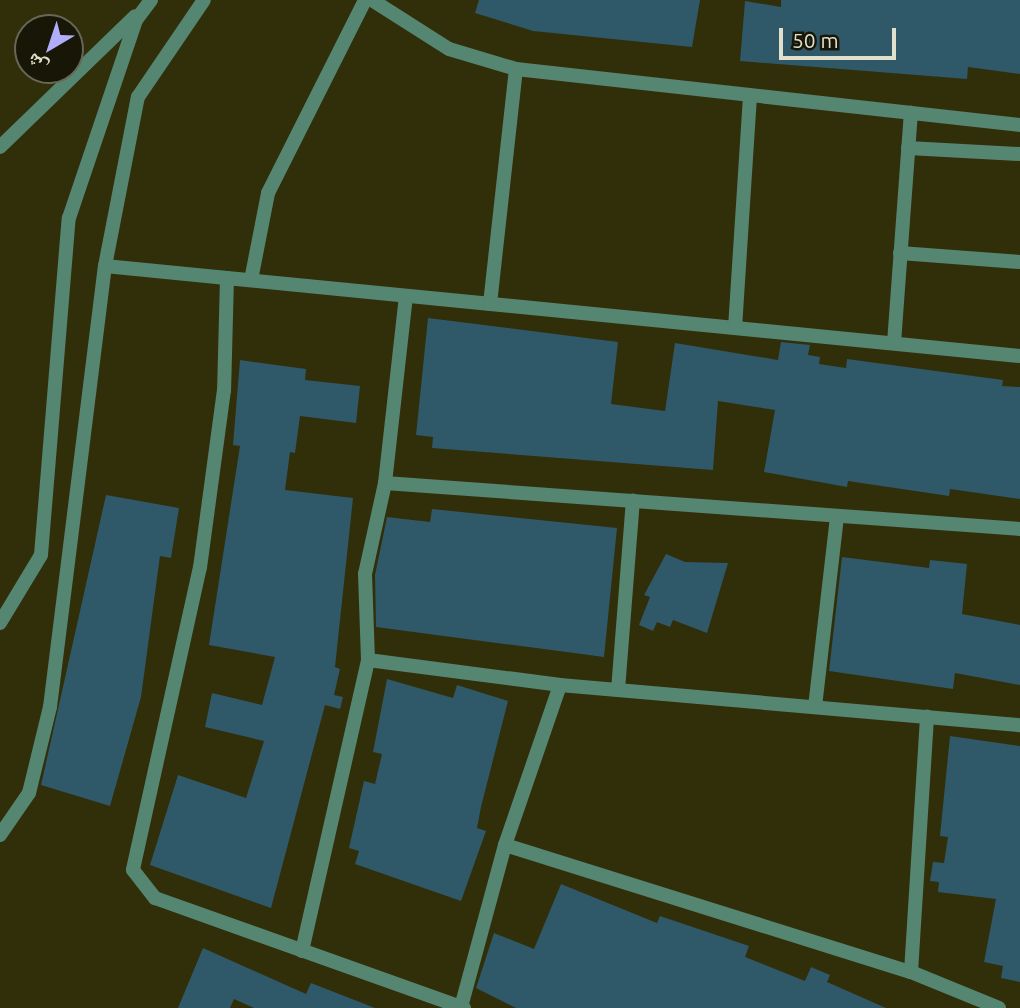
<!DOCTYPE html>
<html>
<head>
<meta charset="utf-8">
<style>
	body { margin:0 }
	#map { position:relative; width:1020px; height:1008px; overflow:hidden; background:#312e0a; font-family:Ubuntu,"Noto Naskh Arabic",sans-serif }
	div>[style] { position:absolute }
	.building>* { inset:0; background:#2f5868 }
	.street>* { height:14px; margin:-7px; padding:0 7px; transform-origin:7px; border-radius:7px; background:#558671 }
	span { translate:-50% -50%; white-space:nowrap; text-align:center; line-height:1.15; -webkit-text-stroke:5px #171607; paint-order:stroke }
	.north { position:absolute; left:14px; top:14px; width:70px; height:70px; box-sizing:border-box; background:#171607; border:2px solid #676756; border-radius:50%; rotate:219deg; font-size:19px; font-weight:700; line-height:28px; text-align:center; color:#e0e0cc }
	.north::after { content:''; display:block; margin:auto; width:24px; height:32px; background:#b0aefa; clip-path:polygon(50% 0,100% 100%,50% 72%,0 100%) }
	.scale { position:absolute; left:779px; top:28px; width:117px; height:32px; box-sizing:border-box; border:4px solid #e0e0cc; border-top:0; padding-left:9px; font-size:21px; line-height:24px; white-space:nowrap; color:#e0e0cc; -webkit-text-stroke:5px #171607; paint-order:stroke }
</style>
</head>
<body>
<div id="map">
	<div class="building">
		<div style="clip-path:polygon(479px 0,700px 0,692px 47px,533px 31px,475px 13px)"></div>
		<div style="clip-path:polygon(781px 0,1020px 0,1020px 74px,968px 67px,967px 79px,740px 61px,745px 1px,781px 7px)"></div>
		<div style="clip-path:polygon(428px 318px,618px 342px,611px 404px,665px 411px,675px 343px,778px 360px,781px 342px,810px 345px,808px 355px,820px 357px,819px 364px,846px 368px,847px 359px,1003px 380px,1002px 386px,1020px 387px,1020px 499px,950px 489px,949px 496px,848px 481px,847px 487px,764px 472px,775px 410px,718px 401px,713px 470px,432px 448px,433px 437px,416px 435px)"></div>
		<div style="clip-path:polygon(240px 360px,306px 369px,305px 380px,360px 386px,356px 423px,300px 416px,295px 453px,290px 452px,285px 490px,353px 498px,335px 667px,340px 669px,334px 695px,343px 697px,340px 709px,325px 705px,271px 908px,150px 865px,178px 775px,246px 798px,264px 741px,205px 727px,212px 693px,262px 705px,275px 657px,209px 645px,240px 446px,233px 445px)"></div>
		<div style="clip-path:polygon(106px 495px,179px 508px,171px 558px,160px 556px,141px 697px,110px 806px,41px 785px)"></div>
		<div style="clip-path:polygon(432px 509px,617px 528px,604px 657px,376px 627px,375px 575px,387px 517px,430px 522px)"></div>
		<div style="clip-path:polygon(666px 554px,685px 562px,728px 563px,707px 633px,673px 620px,670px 627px,657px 622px,653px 631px,639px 625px,650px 597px,644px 595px)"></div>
		<div style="clip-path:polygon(842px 557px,929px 568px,930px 560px,967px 564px,962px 614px,1020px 625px,1020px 685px,955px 673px,953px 689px,829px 671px)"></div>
		<div style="clip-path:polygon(387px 679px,453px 698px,457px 685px,508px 701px,481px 807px,477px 828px,486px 831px,461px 901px,355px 864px,359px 851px,349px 848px,364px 781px,375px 784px,382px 754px,373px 752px)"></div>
		<div style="clip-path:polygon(950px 736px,1020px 746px,1020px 982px,1001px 978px,1003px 966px,984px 962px,996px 899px,938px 892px,939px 882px,930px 881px,933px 862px,944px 863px,948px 837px,940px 836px)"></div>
		<div style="clip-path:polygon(561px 884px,657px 923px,660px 916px,749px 946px,745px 957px,805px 981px,811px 967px,830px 975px,827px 982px,886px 1008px,516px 1008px,476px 988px,494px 933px,534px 949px)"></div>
		<div style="clip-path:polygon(203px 948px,306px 994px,311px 983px,375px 1008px,254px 1008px,234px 999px,230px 1008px,178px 1008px)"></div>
	</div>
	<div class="street">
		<div style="left:372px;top:0;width:91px;rotate:32.5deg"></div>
		<div style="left:449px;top:49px;width:70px;rotate:16.6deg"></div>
		<div style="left:516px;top:69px;width:507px;rotate:6.34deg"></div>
		<div style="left:0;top:147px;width:188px;rotate:-44.1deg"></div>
		<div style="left:908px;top:148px;width:112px;rotate:3.1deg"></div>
		<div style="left:900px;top:253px;width:120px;rotate:4.3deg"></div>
		<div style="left:105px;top:266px;width:919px;rotate:5.62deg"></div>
		<div style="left:227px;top:278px;width:112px;rotate:91.5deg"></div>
		<div style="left:224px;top:390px;width:179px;rotate:97.7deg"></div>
		<div style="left:200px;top:567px;width:310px;rotate:102.5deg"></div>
		<div style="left:133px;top:870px;width:36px;rotate:52deg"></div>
		<div style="left:155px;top:898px;width:328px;rotate:19.6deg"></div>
		<div style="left:251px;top:280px;width:89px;rotate:-78.9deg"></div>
		<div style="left:268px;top:193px;width:216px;rotate:-63.3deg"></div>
		<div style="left:490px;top:304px;width:236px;rotate:-83.7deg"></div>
		<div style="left:735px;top:328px;width:233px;rotate:-86.3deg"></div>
		<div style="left:894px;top:343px;width:231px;rotate:-85.8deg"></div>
		<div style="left:385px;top:483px;width:637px;rotate:4.14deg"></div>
		<div style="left:0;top:623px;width:79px;rotate:-58.9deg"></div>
		<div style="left:41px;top:555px;width:338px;rotate:-85.3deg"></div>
		<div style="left:69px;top:218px;width:209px;rotate:-71.3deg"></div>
		<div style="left:136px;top:20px;width:25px;rotate:-53deg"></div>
		<div style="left:368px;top:660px;width:194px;rotate:7.4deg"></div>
		<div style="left:560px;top:685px;width:462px;rotate:5deg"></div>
		<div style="left:618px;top:690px;width:190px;rotate:-85.5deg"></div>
		<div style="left:815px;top:707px;width:192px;rotate:-83.4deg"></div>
		<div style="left:0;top:835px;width:51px;rotate:-55.4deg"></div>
		<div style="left:29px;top:793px;width:89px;rotate:-76.3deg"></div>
		<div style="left:50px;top:707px;width:444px;rotate:-82.9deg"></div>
		<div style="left:105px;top:266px;width:172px;rotate:-79deg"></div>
		<div style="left:138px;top:97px;width:117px;rotate:-55.8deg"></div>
		<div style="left:505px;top:845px;width:425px;rotate:17.4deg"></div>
		<div style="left:911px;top:972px;width:95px;rotate:22.2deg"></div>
		<div style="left:302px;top:951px;width:298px;rotate:-77.2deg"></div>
		<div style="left:368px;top:660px;width:86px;rotate:-92deg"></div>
		<div style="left:365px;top:574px;width:93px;rotate:-77.6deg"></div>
		<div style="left:385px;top:483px;width:188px;rotate:-83.6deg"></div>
		<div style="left:911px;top:972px;width:256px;rotate:-86.4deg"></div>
		<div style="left:461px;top:1007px;width:168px;rotate:-74.8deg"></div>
		<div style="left:505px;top:845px;width:169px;rotate:-71deg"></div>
	</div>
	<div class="north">ش</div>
	<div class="scale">50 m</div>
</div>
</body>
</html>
